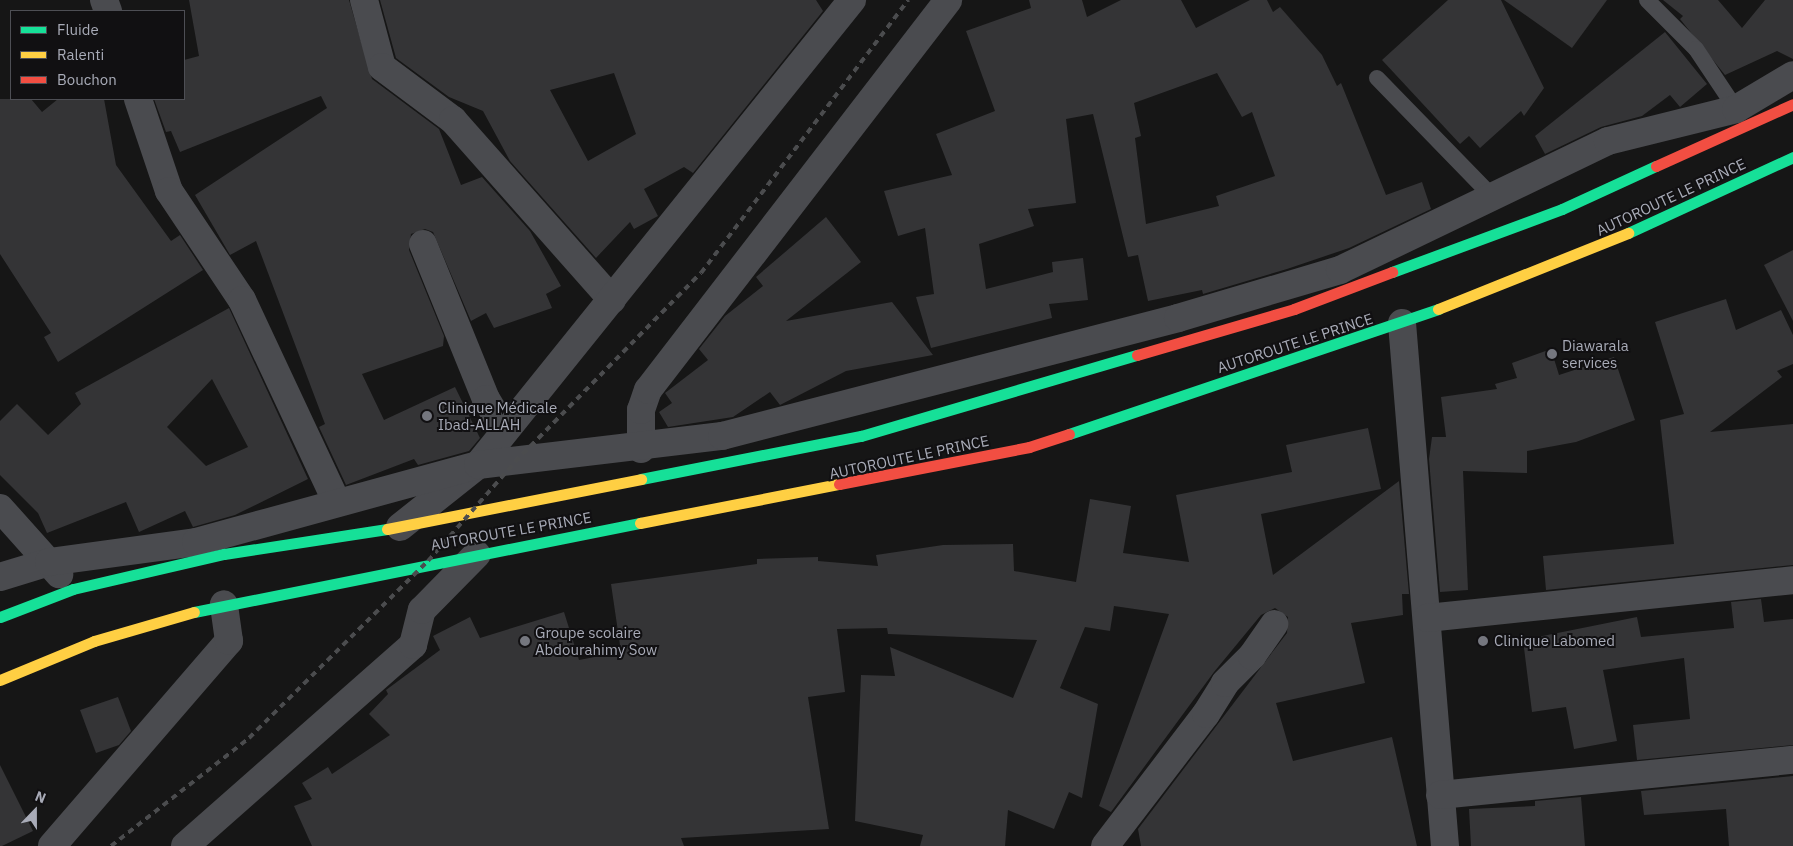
<!DOCTYPE html>
<html>
<head>
<meta charset="utf-8">
<style>
	body { margin:0 }
	#map { position:relative; width:1793px; height:846px; overflow:hidden; background:#161616; font-family:"IBM Plex Sans",sans-serif }
	div>[style] { position:absolute }
	.building>* { inset:0; background:#343436 }
	.lane>* { height:16px; margin:-8px; padding:0 8px; transform-origin:8px; border-radius:8px; background:#4a4b4f }
	.street>* { height:28px; margin:-14px; padding:0 14px; transform-origin:14px; border-radius:14px; background:#4a4b4f }
	.fast>* { height:11px; margin:-5.5px; padding:0 5.5px; transform-origin:5.5px; border-radius:5.5px; background:#16e098 }
	.slow>* { height:11px; margin:-5.5px; padding:0 5.5px; transform-origin:5.5px; border-radius:5.5px; background:#ffcf43 }
	.jam>* { height:11px; margin:-5.5px; padding:0 5.5px; transform-origin:5.5px; border-radius:5.5px; background:#f24e42 }
	.rail>* { height:4px; margin-top:-2px; transform-origin:0; background:repeating-linear-gradient(90deg,#4b4c4e 0 6px,transparent 0 11px) }
	.dots>* { width:14px; height:14px; translate:-50% -50%; box-sizing:border-box; border:2px solid #111012; border-radius:50% }
	span { translate:-50% -50%; white-space:nowrap; text-align:center; line-height:1.15; -webkit-text-stroke:4px #111012; paint-order:stroke }
	.street-label { font-size:15px; color:#a8abb7 }
	.poi-label { font-size:15px; color:#a8abb7 }
	.left { translate:0 -50%; text-align:left }
	.legend { position:absolute; left:10px; top:10px; width:175px; height:90px; box-sizing:border-box; background:#111012; border:1px solid #4d4e54; margin:0; padding:6px 9px; list-style:none; font-size:15px; color:#a8abb7 }
	.legend li { display:flex; align-items:center; gap:10px; height:25px }
	.legend b { width:25px; border:1px solid #4d4e54 }
	.north { position:absolute; left:10px; top:786px; width:50px; height:50px; -webkit-text-stroke:4px #111012; paint-order:stroke; rotate:22deg; font-size:14px; font-weight:700; line-height:20px; text-align:center; color:#a8abb7 }
	.north::after { content:''; display:block; margin:auto; width:18px; height:22px; background:#a8abb7; clip-path:polygon(50% 0,100% 100%,50% 72%,0 100%) }
</style>
</head>
<body>
<div id="map">
	<div class="building">
		<div style="clip-path:polygon(189px 0,349px 0,372px 79px,439px 129px,461px 185px,482px 177px,530px 231px,561px 286px,546px 294px,552px 308px,494px 328px,486px 313px,471px 321px,433px 232px,425px 229px,411px 234px,409px 250px,444px 336px,443px 346px,362px 374px,384px 420px,455px 387px,480px 438px,469px 451px,418px 465px,414px 459px,346px 485px,319px 427px,325px 424px,256px 241px,230px 255px,195px 195px,327px 108px,321px 96px,180px 152px,171px 131px,166px 132px,154px 99px,184px 99px,184px 60px,199px 56px)"></div>
		<div style="clip-path:polygon(evenodd,380px 0,816px 0,823px 11px,693px 173px,684px 167px,644px 189px,658px 216px,634px 229px,630px 222px,596px 258px,510px 161px,483px 111px,449px 97px,396px 58px,380px 0,614px 73px,636px 134px,588px 161px,550px 90px,614px 73px)"></div>
		<div style="clip-path:polygon(evenodd,1029px 0,1082px 0,1087px 17px,1121px 0,1181px 0,1196px 28px,1250px 0,1267px 0,1273px 12px,1280px 7px,1322px 55px,1337px 86px,1341px 83px,1386px 195px,1422px 182px,1431px 209px,1349px 248px,1287px 269px,1203px 294px,1202px 290px,1148px 301px,1138px 255px,1128px 257px,1093px 114px,1066px 119px,1076px 203px,1028px 209px,1034px 226px,979px 244px,986px 289px,1053px 272px,1052px 262px,1083px 258px,1088px 300px,1049px 304px,1052px 318px,931px 348px,916px 297px,934px 294px,925px 228px,898px 236px,884px 191px,952px 175px,936px 134px,995px 111px,966px 31px,1031px 8px,1029px 0,1217px 73px,1242px 117px,1252px 112px,1275px 176px,1216px 196px,1219px 206px,1146px 224px,1135px 138px,1141px 136px,1134px 103px,1217px 73px)"></div>
		<div style="clip-path:polygon(1448px 0,1501px 0,1544px 88px,1524px 116px,1521px 111px,1480px 148px,1469px 136px,1460px 144px,1382px 60px)"></div>
		<div style="clip-path:polygon(1504px 0,1607px 0,1572px 48px)"></div>
		<div style="clip-path:polygon(1663px 0,1718px 0,1742px 28px,1765px 0,1793px 0,1793px 59px,1777px 51px,1725px 75px,1680px 19px,1683px 16px)"></div>
		<div style="clip-path:polygon(1665px 32px,1707px 84px,1680px 107px,1670px 95px,1642px 116px,1601px 127px,1545px 154px,1535px 136px)"></div>
		<div style="clip-path:polygon(0 99px,31px 99px,42px 112px,58px 99px,104px 99px,116px 165px,171px 241px,180px 235px,203px 270px,58px 362px,44px 337px,51px 333px,0 254px)"></div>
		<div style="clip-path:polygon(826px 217px,861px 262px,786px 321px,892px 302px,933px 355px,846px 371px,780px 405px,770px 392px,733px 417px,668px 427px,659px 412px,672px 403px,665px 393px,708px 360px,699px 349px,725px 316px,763px 286px,756px 277px)"></div>
		<div style="clip-path:polygon(1793px 250px,1793px 321px,1764px 265px)"></div>
		<div style="clip-path:polygon(1726px 299px,1736px 330px,1781px 310px,1793px 335px,1793px 364px,1777px 371px,1782px 377px,1710px 432px,1793px 424px,1793px 565px,1546px 590px,1543px 556px,1674px 544px,1660px 420px,1684px 414px,1655px 322px)"></div>
		<div style="clip-path:polygon(evenodd,229px 308px,308px 479px,235px 515px,193px 527px,185px 511px,139px 532px,126px 502px,47px 533px,38px 513px,0 475px,0 421px,17px 404px,48px 435px,81px 404px,75px 393px,229px 308px,212px 379px,248px 447px,206px 466px,167px 427px,212px 379px)"></div>
		<div style="clip-path:polygon(1551px 349px,1559px 375px,1614px 357px,1635px 420px,1576px 442px,1527px 451px,1527px 473px,1463px 471px,1468px 590px,1440px 592px,1429px 459px,1432px 437px,1446px 437px,1441px 397px,1497px 389px,1495px 384px,1517px 378px,1512px 363px)"></div>
		<div style="clip-path:polygon(1368px 428px,1381px 489px,1261px 514px,1273px 575px,1399px 481px,1409px 594px,1402px 594px,1403px 615px,1351px 623px,1365px 683px,1276px 703px,1293px 761px,1392px 737px,1417px 846px,1141px 846px,1138px 829px,1287px 633px,1288px 617px,1275px 608px,1261px 615px,1214px 672px,1111px 812px,1099px 806px,1169px 614px,1114px 606px,1110px 631px,1085px 627px,1060px 688px,1098px 704px,1082px 798px,1069px 792px,1054px 829px,1008px 810px,1005px 846px,920px 846px,923px 835px,855px 821px,861px 675px,895px 676px,890px 647px,1013px 698px,1037px 640px,888px 634px,887px 628px,837px 629px,845px 692px,808px 697px,829px 829px,681px 838px,684px 846px,312px 846px,294px 806px,312px 799px,302px 783px,328px 767px,332px 774px,390px 735px,369px 714px,388px 694px,386px 690px,440px 650px,433px 636px,470px 617px,480px 638px,564px 612px,579px 660px,621px 652px,611px 584px,757px 564px,757px 559px,818px 557px,818px 561px,878px 566px,876px 555px,943px 545px,1013px 544px,1014px 571px,1076px 582px,1090px 499px,1131px 506px,1123px 553px,1189px 562px,1176px 495px,1292px 472px,1286px 445px)"></div>
		<div style="clip-path:polygon(1761px 599px,1764px 622px,1793px 619px,1793px 745px,1637px 760px,1633px 725px,1690px 719px,1684px 658px,1603px 670px,1617px 741px,1574px 749px,1566px 707px,1532px 712px,1523px 640px,1637px 617px,1641px 637px,1734px 628px,1731px 602px)"></div>
		<div style="clip-path:polygon(118px 697px,131px 731px,119px 745px,96px 753px,80px 710px)"></div>
		<div style="clip-path:polygon(0 765px,33px 831px,2px 846px,0 846px)"></div>
		<div style="clip-path:polygon(1793px 776px,1793px 846px,1729px 846px,1726px 809px,1644px 815px,1641px 791px)"></div>
		<div style="clip-path:polygon(1581px 797px,1585px 846px,1471px 846px,1469px 809px,1535px 806px,1535px 801px)"></div>
	</div>
	<div class="lane">
		<div style="left:1647px;top:0;width:69px;rotate:45deg"></div>
		<div style="left:1696px;top:49px;width:72px;rotate:56.3deg"></div>
		<div style="left:1377px;top:78px;width:162px;rotate:45.8deg"></div>
	</div>
	<div class="street">
		<div style="left:104px;top:0;width:12px;rotate:70deg"></div>
		<div style="left:364px;top:0;width:69px;rotate:75deg"></div>
		<div style="left:382px;top:67px;width:89px;rotate:36.7deg"></div>
		<div style="left:453px;top:120px;width:240px;rotate:48.5deg"></div>
		<div style="left:138px;top:99px;width:97px;rotate:71.4deg"></div>
		<div style="left:169px;top:191px;width:131px;rotate:56.2deg"></div>
		<div style="left:242px;top:300px;width:224px;rotate:64.9deg"></div>
		<div style="left:423px;top:244px;width:167px;rotate:67.9deg"></div>
		<div style="left:486px;top:399px;width:35px;rotate:59deg"></div>
		<div style="left:1402px;top:323px;width:525px;rotate:85.3deg"></div>
		<div style="left:641px;top:449px;width:39px;rotate:-90deg"></div>
		<div style="left:641px;top:410px;width:21px;rotate:-71deg"></div>
		<div style="left:648px;top:390px;width:492px;rotate:-52.4deg"></div>
		<div style="left:0;top:508px;width:89px;rotate:48.2deg"></div>
		<div style="left:400px;top:527px;width:100px;rotate:-38.5deg"></div>
		<div style="left:478px;top:465px;width:597px;rotate:-51.19deg"></div>
		<div style="left:0;top:577px;width:51px;rotate:-17deg"></div>
		<div style="left:49px;top:562px;width:148px;rotate:-7.7deg"></div>
		<div style="left:196px;top:542px;width:292px;rotate:-15.3deg"></div>
		<div style="left:478px;top:465px;width:246px;rotate:-6.8deg"></div>
		<div style="left:722px;top:436px;width:471px;rotate:-14.5deg"></div>
		<div style="left:1178px;top:318px;width:169px;rotate:-16.5deg"></div>
		<div style="left:1340px;top:270px;width:297px;rotate:-25.7deg"></div>
		<div style="left:1608px;top:141px;width:132px;rotate:-14deg"></div>
		<div style="left:1736px;top:109px;width:66px;rotate:-30.8deg"></div>
		<div style="left:1427px;top:618px;width:368px;rotate:-5.9deg"></div>
		<div style="left:1440px;top:795px;width:355px;rotate:-5.7deg"></div>
		<div style="left:52px;top:846px;width:271px;rotate:-49.2deg"></div>
		<div style="left:229px;top:641px;width:37px;rotate:-98deg"></div>
		<div style="left:185px;top:846px;width:304px;rotate:-41.4deg"></div>
		<div style="left:413px;top:645px;width:36px;rotate:-76deg"></div>
		<div style="left:422px;top:610px;width:78px;rotate:-45.5deg"></div>
		<div style="left:1105px;top:846px;width:166px;rotate:-52.6deg"></div>
		<div style="left:1206px;top:714px;width:36px;rotate:-58deg"></div>
		<div style="left:1225px;top:683px;width:38px;rotate:-45deg"></div>
		<div style="left:1252px;top:656px;width:39px;rotate:-55deg"></div>
	</div>
	<div class="fast">
		<div style="left:1628px;top:233px;width:182px;rotate:-24.7deg"></div>
		<div style="left:1392px;top:272px;width:181px;rotate:-20.3deg"></div>
		<div style="left:1562px;top:209px;width:103px;rotate:-24.6deg"></div>
		<div style="left:1069px;top:434px;width:390px;rotate:-18.7deg"></div>
		<div style="left:641px;top:479px;width:224px;rotate:-11.1deg"></div>
		<div style="left:861px;top:436px;width:288px;rotate:-16.4deg"></div>
		<div style="left:194px;top:612px;width:455px;rotate:-11.3deg"></div>
		<div style="left:0;top:617px;width:78px;rotate:-21deg"></div>
		<div style="left:73px;top:589px;width:155px;rotate:-13.1deg"></div>
		<div style="left:224px;top:554px;width:165px;rotate:-8.7deg"></div>
	</div>
	<div class="slow">
		<div style="left:1438px;top:309px;width:205px;rotate:-21.8deg"></div>
		<div style="left:640px;top:523px;width:203px;rotate:-11.1deg"></div>
		<div style="left:387px;top:529px;width:259px;rotate:-11.1deg"></div>
		<div style="left:0;top:680px;width:102px;rotate:-22.5deg"></div>
		<div style="left:94px;top:641px;width:104px;rotate:-16.2deg"></div>
	</div>
	<div class="jam">
		<div style="left:1656px;top:166px;width:150px;rotate:-24.3deg"></div>
		<div style="left:1137px;top:355px;width:164px;rotate:-16.3deg"></div>
		<div style="left:1294px;top:309px;width:105px;rotate:-20.7deg"></div>
		<div style="left:839px;top:484px;width:194px;rotate:-11deg"></div>
		<div style="left:1029px;top:447px;width:42px;rotate:-18deg"></div>
	</div>
	<div class="rail">
		<div style="left:111px;top:846px;width:175px;rotate:-38deg"></div>
		<div style="left:249px;top:738px;width:252px;rotate:-44.7deg"></div>
		<div style="left:428px;top:561px;width:132px;rotate:-48.7deg"></div>
		<div style="left:515px;top:462px;width:265px;rotate:-45.5deg"></div>
		<div style="left:701px;top:273px;width:343px;rotate:-52.8deg"></div>
	</div>
	<div class="dots">
		<div style="left:1552px;top:354px;background:#75777f"></div>
		<div style="left:427px;top:416px;background:#75777f"></div>
		<div style="left:525px;top:641px;background:#75777f"></div>
		<div style="left:1483px;top:641px;background:#75777f"></div>
	</div>
	<div class="street-label">
		<span style="left:1671px;top:197px;rotate:-25deg">AUTOROUTE LE PRINCE</span>
		<span style="left:1295px;top:343px;rotate:-18deg">AUTOROUTE LE PRINCE</span>
		<span style="left:909px;top:457px;rotate:-12deg">AUTOROUTE LE PRINCE</span>
		<span style="left:511px;top:531px;rotate:-10deg">AUTOROUTE LE PRINCE</span>
	</div>
	<div class="poi-label">
		<span class="left" style="left:1562px;top:354px">Diawarala<br>services</span>
		<span class="left" style="left:438px;top:416px">Clinique Médicale<br>Ibad-ALLAH</span>
		<span class="left" style="left:535px;top:641px">Groupe scolaire<br>Abdourahimy Sow</span>
		<span class="left" style="left:1494px;top:641px">Clinique Labomed</span>
	</div>
	<ul class="legend">
	<li><b style="height:6px;background:#16e098"></b>Fluide</li>
	<li><b style="height:6px;background:#ffcf43"></b>Ralenti</li>
	<li><b style="height:6px;background:#f24e42"></b>Bouchon</li>
	</ul>
	<div class="north">N</div>
</div>
</body>
</html>
